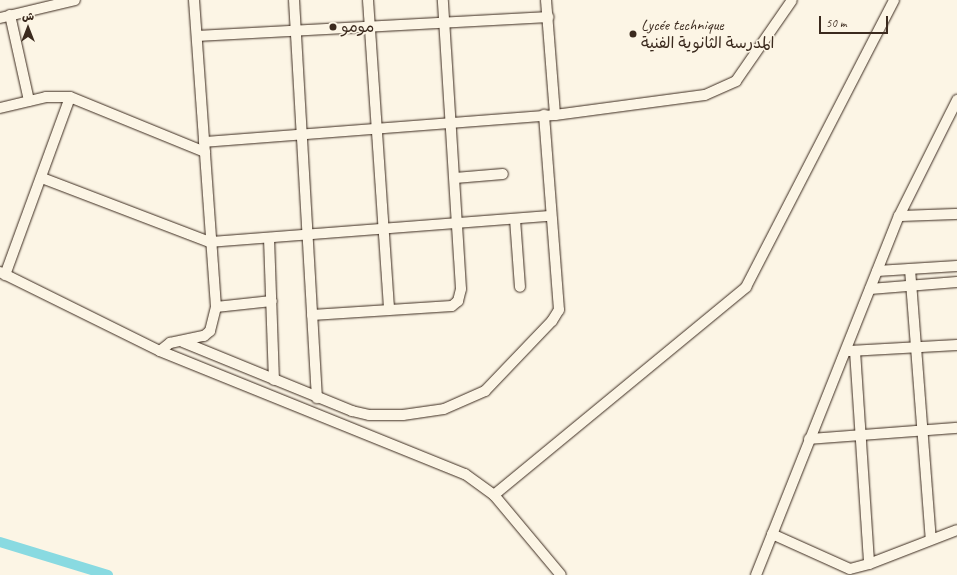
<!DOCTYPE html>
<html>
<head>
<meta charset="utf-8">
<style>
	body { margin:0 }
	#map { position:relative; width:957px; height:575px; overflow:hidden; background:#fcf5e5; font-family:Caveat,"Playpen Sans Arabic",sans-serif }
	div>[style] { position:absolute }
	.canal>* { height:10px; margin:-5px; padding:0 5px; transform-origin:5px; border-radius:5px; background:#89dae1 }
	.roads { filter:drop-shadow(0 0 1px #3b2a1e) drop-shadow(0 0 1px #3b2a1e) }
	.minor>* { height:10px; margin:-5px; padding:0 5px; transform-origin:5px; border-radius:5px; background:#fcf5e5 }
	.dots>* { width:11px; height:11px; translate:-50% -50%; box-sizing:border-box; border:2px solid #fcf5e5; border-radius:50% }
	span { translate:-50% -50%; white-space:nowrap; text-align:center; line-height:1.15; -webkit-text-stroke:3px #fcf5e5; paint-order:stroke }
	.poi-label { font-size:16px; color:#3b2a1e }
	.left { translate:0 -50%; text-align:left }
	.north { position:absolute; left:8px; top:8px; width:40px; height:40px; -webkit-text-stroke:3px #fcf5e5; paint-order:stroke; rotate:0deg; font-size:11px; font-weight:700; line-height:16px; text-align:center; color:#3b2a1e }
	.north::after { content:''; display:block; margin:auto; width:14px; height:18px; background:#3b2a1e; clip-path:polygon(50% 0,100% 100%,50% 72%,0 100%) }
	.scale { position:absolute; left:819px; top:16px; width:69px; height:18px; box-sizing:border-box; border:2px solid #3b2a1e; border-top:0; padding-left:5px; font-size:12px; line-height:14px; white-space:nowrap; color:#3b2a1e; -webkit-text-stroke:3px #fcf5e5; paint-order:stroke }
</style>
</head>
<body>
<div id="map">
	<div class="canal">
		<div style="left:0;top:542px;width:113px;rotate:17deg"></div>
	</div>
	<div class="roads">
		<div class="minor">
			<div style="left:294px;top:0;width:399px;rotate:86.7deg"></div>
			<div style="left:368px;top:0;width:310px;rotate:86.1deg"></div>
			<div style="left:546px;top:0;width:115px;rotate:85.5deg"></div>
			<div style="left:10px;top:15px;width:88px;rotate:77.5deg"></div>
			<div style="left:0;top:18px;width:77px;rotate:-13.5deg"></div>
			<div style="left:197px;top:36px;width:352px;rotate:-3.1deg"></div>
			<div style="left:0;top:108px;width:47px;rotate:-13.4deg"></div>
			<div style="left:46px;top:97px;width:24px"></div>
			<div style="left:70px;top:97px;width:146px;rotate:22.2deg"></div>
			<div style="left:204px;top:142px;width:352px;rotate:-4.4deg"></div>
			<div style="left:555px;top:115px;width:151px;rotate:-7.6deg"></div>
			<div style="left:705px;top:95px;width:34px;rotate:-24deg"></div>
			<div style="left:736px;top:81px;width:98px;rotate:-55.3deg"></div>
			<div style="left:42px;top:178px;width:180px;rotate:20.9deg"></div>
			<div style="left:210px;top:242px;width:342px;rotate:-4.4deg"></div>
			<div style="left:455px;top:178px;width:48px;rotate:-4.8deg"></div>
			<div style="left:899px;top:216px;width:58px;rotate:-2deg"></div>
			<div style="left:515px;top:219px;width:68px;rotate:85.8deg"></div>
			<div style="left:269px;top:238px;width:142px;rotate:88deg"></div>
			<div style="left:910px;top:269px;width:271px;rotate:85.6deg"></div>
			<div style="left:877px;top:271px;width:80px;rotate:-3.6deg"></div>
			<div style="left:0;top:272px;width:178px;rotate:26.3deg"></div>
			<div style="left:160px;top:351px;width:329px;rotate:22deg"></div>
			<div style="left:465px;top:474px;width:36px;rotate:36deg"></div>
			<div style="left:494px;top:495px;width:104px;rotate:50.1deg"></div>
			<div style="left:5px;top:275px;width:189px;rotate:-69.9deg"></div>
			<div style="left:870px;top:289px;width:87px;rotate:-4.6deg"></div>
			<div style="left:216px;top:307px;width:56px;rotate:-6.1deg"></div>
			<div style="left:312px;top:315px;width:140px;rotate:-3.7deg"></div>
			<div style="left:452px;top:306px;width:8px;rotate:-40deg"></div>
			<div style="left:458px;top:301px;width:12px;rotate:-76deg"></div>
			<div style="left:461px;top:289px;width:290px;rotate:-93.6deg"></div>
			<div style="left:183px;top:342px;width:183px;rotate:22.2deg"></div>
			<div style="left:352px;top:411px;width:17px;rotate:13deg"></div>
			<div style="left:369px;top:415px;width:34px"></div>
			<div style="left:403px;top:415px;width:41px;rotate:-8.3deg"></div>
			<div style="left:444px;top:409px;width:45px;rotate:-23.7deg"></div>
			<div style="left:485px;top:391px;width:97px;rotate:-46.3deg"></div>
			<div style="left:552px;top:321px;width:13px;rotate:-58deg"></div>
			<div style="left:559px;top:310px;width:196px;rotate:-94.4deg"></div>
			<div style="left:160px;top:351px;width:13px;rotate:-39deg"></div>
			<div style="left:170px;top:343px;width:35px;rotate:-12deg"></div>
			<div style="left:204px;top:336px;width:8px;rotate:-40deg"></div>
			<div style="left:210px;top:331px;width:25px;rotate:-76deg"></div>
			<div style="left:216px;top:307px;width:308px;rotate:-94.1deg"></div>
			<div style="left:849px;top:351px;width:108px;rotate:-3.2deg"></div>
			<div style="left:855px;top:351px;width:213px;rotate:86.2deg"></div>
			<div style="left:809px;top:439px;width:148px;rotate:-4.3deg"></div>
			<div style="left:494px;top:495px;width:327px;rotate:-39.5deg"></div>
			<div style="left:746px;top:287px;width:323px;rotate:-62.7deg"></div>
			<div style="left:772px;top:534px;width:85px;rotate:24.2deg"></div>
			<div style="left:850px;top:569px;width:20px;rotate:-15deg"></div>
			<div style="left:869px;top:564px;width:94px;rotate:-21.1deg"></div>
			<div style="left:756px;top:575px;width:386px;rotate:-68.3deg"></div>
			<div style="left:899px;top:216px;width:130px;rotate:-63.4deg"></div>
		</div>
	</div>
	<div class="dots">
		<div style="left:333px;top:27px;background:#3b2a1e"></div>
		<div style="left:633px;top:34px;background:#3b2a1e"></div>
	</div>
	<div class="poi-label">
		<span class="left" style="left:641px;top:34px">Lycée technique<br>المدرسة الثانوية الفنية</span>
		<span class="left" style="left:341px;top:27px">مومو</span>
	</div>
	<div class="north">ش</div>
	<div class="scale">50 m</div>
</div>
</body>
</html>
